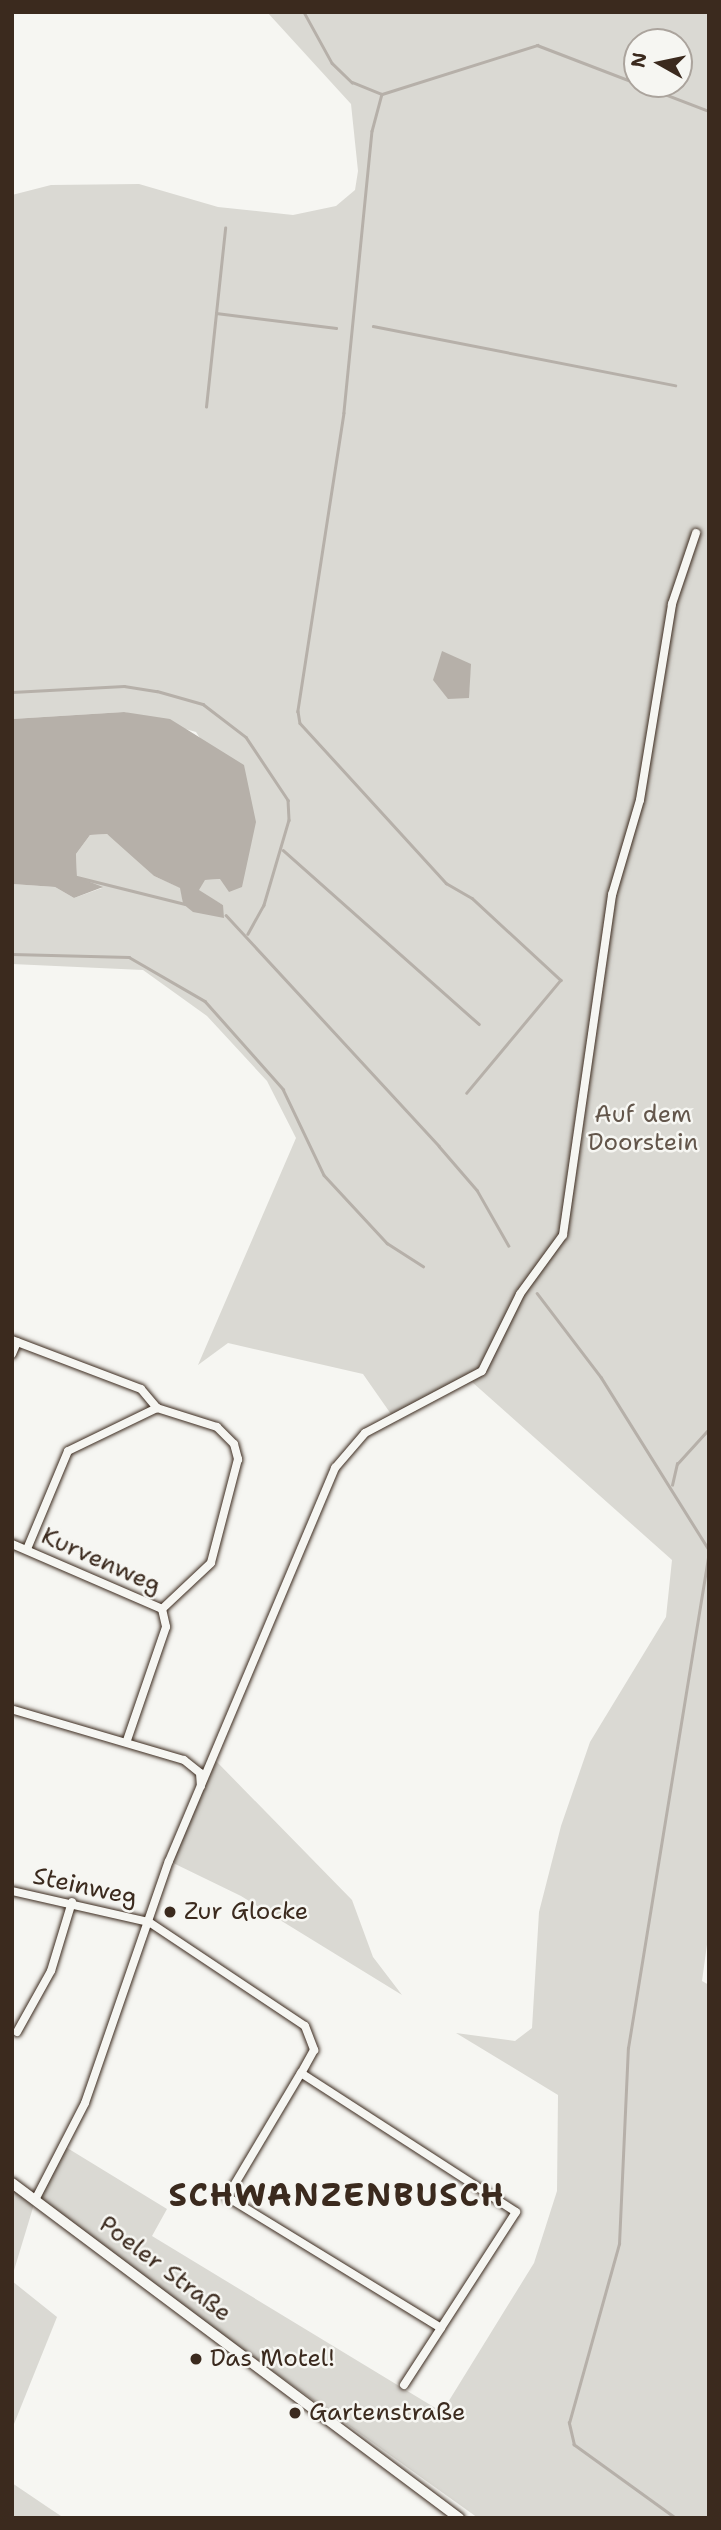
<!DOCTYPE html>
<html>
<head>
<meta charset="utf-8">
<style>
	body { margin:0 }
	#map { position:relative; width:721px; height:2530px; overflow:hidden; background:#f6f6f2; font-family:"Shantell Sans",sans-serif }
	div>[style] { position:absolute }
	.green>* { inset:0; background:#dad9d3 }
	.water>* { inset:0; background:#b6b0a9 }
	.stream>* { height:2.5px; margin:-1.25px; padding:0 1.25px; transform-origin:1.25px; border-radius:1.25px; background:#b6b0a9 }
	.roads { filter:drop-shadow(0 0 2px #3b2a1e) drop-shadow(0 0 2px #3b2a1e) }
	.minor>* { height:8px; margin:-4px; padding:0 4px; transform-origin:4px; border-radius:4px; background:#f6f6f2 }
	.secondary>* { height:10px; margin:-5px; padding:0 5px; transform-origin:5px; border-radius:5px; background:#f6f6f2 }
	.dots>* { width:19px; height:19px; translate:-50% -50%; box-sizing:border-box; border:4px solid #f6f6f2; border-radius:50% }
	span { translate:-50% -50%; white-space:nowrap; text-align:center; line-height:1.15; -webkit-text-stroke:5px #f6f6f2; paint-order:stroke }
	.park-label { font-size:24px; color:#63564b }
	.street-label { font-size:24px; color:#3b2a1e }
	.poi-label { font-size:24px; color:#3b2a1e }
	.left { translate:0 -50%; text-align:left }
	.district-label { font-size:32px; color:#3b2a1e; font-weight:700; letter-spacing:2px }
	.frame { position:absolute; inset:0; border:14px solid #3b2a1e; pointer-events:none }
	.north { position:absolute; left:623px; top:28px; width:70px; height:70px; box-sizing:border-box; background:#f6f6f2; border:2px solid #aba49d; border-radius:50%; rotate:279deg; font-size:19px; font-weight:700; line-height:28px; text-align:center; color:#3b2a1e }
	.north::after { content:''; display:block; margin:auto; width:24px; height:32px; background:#3b2a1e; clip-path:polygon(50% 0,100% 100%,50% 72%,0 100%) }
</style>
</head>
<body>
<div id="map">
	<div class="green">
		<div style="clip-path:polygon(evenodd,267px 12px,709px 12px,709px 1930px,702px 1981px,709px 1985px,709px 2518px,478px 2518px,35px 2201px,12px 2277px,12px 2183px,35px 2200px,64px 2146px,167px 2209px,152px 2236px,442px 2412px,534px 2263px,557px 2191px,558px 2095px,456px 2033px,515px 2041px,532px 2028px,539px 1912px,561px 1826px,590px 1742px,666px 1617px,672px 1560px,472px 1382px,393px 1417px,363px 1374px,228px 1343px,198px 1365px,296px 1138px,267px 1081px,207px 1016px,143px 970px,12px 964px,12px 884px,55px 887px,74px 898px,102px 888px,77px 877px,76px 854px,90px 835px,107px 834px,119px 843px,154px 876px,181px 888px,183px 904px,223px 905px,198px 891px,204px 880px,221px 879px,205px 746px,196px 732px,124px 712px,12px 719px,12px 195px,51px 185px,139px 184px,218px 207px,293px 215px,336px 206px,355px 190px,358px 171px,351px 104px,267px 12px,637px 42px,679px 42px,679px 84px,637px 84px,637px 42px)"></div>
		<div style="clip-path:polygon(216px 1761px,352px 1900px,373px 1957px,402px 1995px,241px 1896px,169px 1861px)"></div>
		<div style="clip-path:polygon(12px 2281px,57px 2317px,12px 2429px)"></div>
		<div style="clip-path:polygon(12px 2483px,46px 2506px,64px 2518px,12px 2518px)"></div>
	</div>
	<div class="water">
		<div style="clip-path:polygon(442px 651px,471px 664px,469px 698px,448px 699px,433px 680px)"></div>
		<div style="clip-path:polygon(124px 712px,170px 719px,244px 765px,256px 822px,242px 887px,229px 892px,220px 879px,205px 880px,199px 890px,223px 905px,224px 918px,193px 912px,183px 904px,180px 888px,154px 876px,107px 834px,90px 835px,76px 854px,77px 877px,103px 887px,74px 898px,55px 887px,12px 884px,12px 719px)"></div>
	</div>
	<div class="stream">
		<div style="left:304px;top:12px;width:58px;rotate:61.2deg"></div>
		<div style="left:332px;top:63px;width:28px;rotate:44deg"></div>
		<div style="left:352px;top:82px;width:32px;rotate:22deg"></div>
		<div style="left:382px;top:94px;width:163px;rotate:-17.5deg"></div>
		<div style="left:537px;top:45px;width:184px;rotate:21deg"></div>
		<div style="left:382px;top:94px;width:38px;rotate:105deg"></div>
		<div style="left:372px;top:131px;width:283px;rotate:95.7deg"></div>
		<div style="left:344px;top:413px;width:302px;rotate:98.8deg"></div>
		<div style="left:298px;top:711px;width:12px;rotate:81deg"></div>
		<div style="left:300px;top:723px;width:217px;rotate:47.6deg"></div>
		<div style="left:446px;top:883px;width:30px;rotate:30deg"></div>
		<div style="left:472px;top:898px;width:121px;rotate:42.7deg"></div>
		<div style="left:561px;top:980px;width:147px;rotate:129.8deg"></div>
		<div style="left:216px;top:313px;width:121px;rotate:7.1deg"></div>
		<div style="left:373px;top:326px;width:308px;rotate:11.1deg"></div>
		<div style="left:206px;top:407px;width:180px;rotate:-83.9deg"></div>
		<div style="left:12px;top:692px;width:112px;rotate:-3.1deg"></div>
		<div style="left:124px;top:686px;width:33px;rotate:9deg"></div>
		<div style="left:157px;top:691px;width:48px;rotate:15.8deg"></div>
		<div style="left:203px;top:704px;width:54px;rotate:37.5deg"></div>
		<div style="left:246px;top:737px;width:76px;rotate:56.3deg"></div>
		<div style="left:288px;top:800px;width:20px;rotate:87deg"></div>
		<div style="left:289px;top:820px;width:89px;rotate:106.4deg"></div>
		<div style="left:264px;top:905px;width:33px;rotate:119deg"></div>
		<div style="left:283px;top:850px;width:262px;rotate:41.6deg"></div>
		<div style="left:77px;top:877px;width:111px;rotate:14deg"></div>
		<div style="left:226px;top:915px;width:314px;rotate:47.3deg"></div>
		<div style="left:439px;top:1146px;width:58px;rotate:49.2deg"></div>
		<div style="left:477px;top:1190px;width:64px;rotate:60.3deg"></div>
		<div style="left:12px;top:954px;width:117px;rotate:1.5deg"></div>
		<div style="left:129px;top:957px;width:88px;rotate:30.1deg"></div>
		<div style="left:205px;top:1001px;width:118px;rotate:48.4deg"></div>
		<div style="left:283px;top:1089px;width:95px;rotate:64.5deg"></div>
		<div style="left:324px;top:1175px;width:93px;rotate:47.2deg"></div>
		<div style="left:387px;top:1243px;width:43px;rotate:32.6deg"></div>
		<div style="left:537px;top:1293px;width:106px;rotate:52.7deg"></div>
		<div style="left:601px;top:1377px;width:204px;rotate:58deg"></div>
		<div style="left:672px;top:1485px;width:22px;rotate:-77deg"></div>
		<div style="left:677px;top:1464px;width:47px;rotate:-47.6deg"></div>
		<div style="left:675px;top:2518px;width:125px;rotate:-144.1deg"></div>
		<div style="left:574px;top:2445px;width:23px;rotate:-103deg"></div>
		<div style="left:569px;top:2423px;width:186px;rotate:-74.4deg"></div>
		<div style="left:619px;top:2244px;width:196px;rotate:-87.4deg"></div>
		<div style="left:628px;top:2048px;width:503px;rotate:-80.73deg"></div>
	</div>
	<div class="roads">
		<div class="minor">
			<div style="left:12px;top:1340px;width:138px;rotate:20.8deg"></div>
			<div style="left:141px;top:1389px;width:25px;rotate:50deg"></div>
			<div style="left:157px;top:1408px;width:63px;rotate:17.6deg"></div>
			<div style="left:217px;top:1427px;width:24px;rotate:45deg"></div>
			<div style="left:234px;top:1444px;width:16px;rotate:75deg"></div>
			<div style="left:238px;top:1459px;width:107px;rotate:104.6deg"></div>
			<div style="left:211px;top:1563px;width:67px;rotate:136.8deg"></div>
			<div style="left:12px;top:1354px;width:13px;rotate:-67deg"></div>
			<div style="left:12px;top:1544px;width:163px;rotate:23.4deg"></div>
			<div style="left:162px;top:1609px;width:18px;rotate:77deg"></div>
			<div style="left:166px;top:1627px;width:120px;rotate:109deg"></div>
			<div style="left:27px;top:1549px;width:106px;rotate:-67.3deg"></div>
			<div style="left:68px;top:1451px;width:99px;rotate:-25.8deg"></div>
			<div style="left:14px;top:1710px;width:177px;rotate:16.4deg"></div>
			<div style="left:184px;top:1760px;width:21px;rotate:39deg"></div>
			<div style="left:200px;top:1773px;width:13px;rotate:86deg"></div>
			<div style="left:12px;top:1891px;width:140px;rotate:12.8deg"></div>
			<div style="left:149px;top:1922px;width:187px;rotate:33.7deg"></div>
			<div style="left:305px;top:2026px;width:26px;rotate:69deg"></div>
			<div style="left:314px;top:2050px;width:26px;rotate:119deg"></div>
			<div style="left:17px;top:2032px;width:70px;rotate:-60.9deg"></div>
			<div style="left:51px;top:1971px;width:72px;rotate:-73.1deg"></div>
			<div style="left:301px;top:2073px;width:256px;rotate:32.9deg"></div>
			<div style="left:516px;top:2212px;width:138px;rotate:122.9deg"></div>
			<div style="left:441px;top:2328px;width:251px;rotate:-148.5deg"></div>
			<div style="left:227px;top:2197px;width:144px;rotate:-59.2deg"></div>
			<div style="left:35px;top:2200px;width:109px;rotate:-62.7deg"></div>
			<div style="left:85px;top:2103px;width:256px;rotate:-70.9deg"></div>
			<div style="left:169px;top:1861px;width:427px;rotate:-67.1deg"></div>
			<div style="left:335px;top:1468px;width:46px;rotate:-49.4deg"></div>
			<div style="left:365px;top:1433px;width:132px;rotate:-27.9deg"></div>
			<div style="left:482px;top:1371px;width:86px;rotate:-63.7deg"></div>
			<div style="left:520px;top:1294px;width:73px;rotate:-53.9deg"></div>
			<div style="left:563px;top:1235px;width:344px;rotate:-81.8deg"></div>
			<div style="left:612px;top:895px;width:99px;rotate:-73.6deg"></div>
			<div style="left:640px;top:800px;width:199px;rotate:-80.7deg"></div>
			<div style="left:672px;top:604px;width:75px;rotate:-71.3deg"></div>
			<div style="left:404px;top:2385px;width:68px;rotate:-57deg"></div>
		</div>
		<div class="secondary">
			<div style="left:12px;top:2183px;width:559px;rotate:36.85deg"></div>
		</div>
	</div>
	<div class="dots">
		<div style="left:170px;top:1912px;background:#3b2a1e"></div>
		<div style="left:196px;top:2359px;background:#3b2a1e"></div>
		<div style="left:295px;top:2413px;background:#3b2a1e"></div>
	</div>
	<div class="park-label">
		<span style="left:643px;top:1129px">Auf dem<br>Doorstein</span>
	</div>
	<div class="street-label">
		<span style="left:101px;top:1561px;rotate:24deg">Kurvenweg</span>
		<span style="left:85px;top:1887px;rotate:12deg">Steinweg</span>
		<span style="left:165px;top:2269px;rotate:37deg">Poeler Straße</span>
	</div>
	<div class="poi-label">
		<span class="left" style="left:184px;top:1912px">Zur Glocke</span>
		<span class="left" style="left:210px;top:2359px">Das Motel!</span>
		<span class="left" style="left:309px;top:2413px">Gartenstraße</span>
	</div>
	<div class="district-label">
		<span style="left:337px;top:2195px">SCHWANZENBUSCH</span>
	</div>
	<div class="frame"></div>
	<div class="north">N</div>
</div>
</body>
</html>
